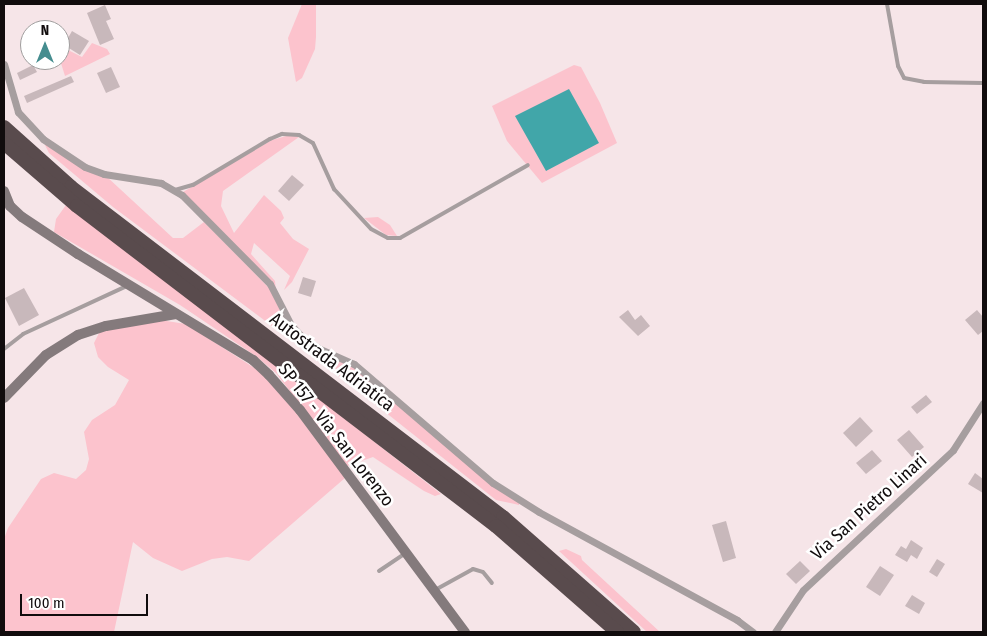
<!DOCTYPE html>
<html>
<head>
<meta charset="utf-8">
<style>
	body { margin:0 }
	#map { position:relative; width:987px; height:636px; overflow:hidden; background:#f6e5e8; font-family:"Fira Sans Condensed",sans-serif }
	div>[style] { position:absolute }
	.green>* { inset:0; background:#fcc3cd }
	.water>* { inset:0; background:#41a6a9 }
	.building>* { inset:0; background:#c8b8bb }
	.lane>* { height:4px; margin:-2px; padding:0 2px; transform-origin:2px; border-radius:2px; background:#a69e9f }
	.street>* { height:7px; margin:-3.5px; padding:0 3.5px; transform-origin:3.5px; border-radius:3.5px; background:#a69e9f }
	.secondary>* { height:10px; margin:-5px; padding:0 5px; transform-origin:5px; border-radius:5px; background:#847a7c }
	.highway>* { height:14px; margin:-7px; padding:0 7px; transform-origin:7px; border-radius:7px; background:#594b4d }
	span { translate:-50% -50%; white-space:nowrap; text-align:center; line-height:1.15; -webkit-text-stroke:5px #fff; paint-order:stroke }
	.street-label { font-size:18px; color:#110c0d }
	.frame { position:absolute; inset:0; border:5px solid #110c0d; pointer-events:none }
	.north { position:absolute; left:20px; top:20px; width:50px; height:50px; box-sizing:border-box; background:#fff; border:1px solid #a09e9e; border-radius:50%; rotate:0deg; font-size:14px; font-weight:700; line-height:20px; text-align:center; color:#110c0d }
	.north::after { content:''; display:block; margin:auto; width:18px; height:22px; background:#458d8f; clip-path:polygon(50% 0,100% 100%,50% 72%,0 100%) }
	.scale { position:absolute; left:20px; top:594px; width:128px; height:22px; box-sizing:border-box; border:2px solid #110c0d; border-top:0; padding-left:6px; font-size:15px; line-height:18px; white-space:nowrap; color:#110c0d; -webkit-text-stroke:4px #fff; paint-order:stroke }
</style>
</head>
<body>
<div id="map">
	<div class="green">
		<div style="clip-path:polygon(302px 4px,316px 4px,316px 37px,315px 49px,302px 78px,296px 82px,288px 38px)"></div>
		<div style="clip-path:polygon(92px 43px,107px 49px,110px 54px,65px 76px,60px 60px,60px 46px,82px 57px)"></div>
		<div style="clip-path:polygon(574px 65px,581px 67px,600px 103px,617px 143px,542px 183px,507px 141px,492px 106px)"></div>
		<div style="clip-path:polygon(290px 135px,299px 137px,223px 191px,221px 206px,234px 233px,264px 195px,281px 211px,284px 218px,280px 223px,293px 239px,309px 249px,292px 282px,284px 290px,290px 276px,254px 243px,251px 254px,275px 281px,276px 291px,183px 192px,272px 140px)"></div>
		<div style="clip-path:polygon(43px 141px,106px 176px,173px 238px,183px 238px,204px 222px,273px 292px,283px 319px,281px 329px,276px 329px,113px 207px,49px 153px)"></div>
		<div style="clip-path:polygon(66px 205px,280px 368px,441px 494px,435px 496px,424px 491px,373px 457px,347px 466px,276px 373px,257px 357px,180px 305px,54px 232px,56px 219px)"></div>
		<div style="clip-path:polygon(378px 217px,390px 225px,397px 236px,386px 235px,364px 218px)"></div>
		<div style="clip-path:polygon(160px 320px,186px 324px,259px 371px,294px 410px,345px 478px,249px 561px,227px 557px,212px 559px,182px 571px,153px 558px,133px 542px,114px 632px,4px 632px,4px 539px,8px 528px,41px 479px,54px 473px,76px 479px,86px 470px,89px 459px,84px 432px,92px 420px,115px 405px,129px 380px,108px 367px,98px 357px,94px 343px,100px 331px)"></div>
		<div style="clip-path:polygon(336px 357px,342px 358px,519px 501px,519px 505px,496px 500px,322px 362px)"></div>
		<div style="clip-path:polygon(566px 549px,581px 556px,582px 560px,660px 632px,647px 632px,559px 551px)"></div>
	</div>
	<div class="water">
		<div style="clip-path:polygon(569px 89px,599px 143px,546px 171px,515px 116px)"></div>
	</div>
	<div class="building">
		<div style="clip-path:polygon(105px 5px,111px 19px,106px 21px,114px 39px,100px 45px,87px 13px)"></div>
		<div style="clip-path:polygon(72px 31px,89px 41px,80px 55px,64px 45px)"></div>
		<div style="clip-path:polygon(33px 65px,37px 72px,20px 80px,17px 73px)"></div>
		<div style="clip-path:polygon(111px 67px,120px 87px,106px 93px,97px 73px)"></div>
		<div style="clip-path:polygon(71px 76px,74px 82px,27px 103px,24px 96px)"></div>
		<div style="clip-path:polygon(292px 175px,304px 185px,289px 201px,278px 191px)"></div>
		<div style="clip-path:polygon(303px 277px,316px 281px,311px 297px,298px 293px)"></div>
		<div style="clip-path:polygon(24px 288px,39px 315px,19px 326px,5px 298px)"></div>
		<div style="clip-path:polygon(628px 310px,635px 320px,641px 315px,650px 326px,638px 336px,619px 317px)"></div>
		<div style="clip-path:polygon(977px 310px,983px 317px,983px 331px,978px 335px,965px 320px)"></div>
		<div style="clip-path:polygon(926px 395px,932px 402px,917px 414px,911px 407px)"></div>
		<div style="clip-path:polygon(860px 417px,873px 431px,856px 447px,843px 433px)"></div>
		<div style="clip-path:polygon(909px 430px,924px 447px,912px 457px,897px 440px)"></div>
		<div style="clip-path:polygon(872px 450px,882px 461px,866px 474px,856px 463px)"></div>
		<div style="clip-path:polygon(975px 473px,983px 479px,983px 493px,968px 484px)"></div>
		<div style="clip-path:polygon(726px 521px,736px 558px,723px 562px,712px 525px)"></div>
		<div style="clip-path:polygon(911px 540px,923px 548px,917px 559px,911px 555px,907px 562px,895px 555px,901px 546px,906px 549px)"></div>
		<div style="clip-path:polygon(937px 559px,945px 564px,937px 577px,929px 572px)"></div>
		<div style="clip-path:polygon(800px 561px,810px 571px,796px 584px,786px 574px)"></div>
		<div style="clip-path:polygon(880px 566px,894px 575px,880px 596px,866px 587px)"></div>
		<div style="clip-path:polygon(912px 595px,925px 603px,919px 614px,905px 606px)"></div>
	</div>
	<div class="lane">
		<div style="left:887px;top:4px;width:63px;rotate:79.9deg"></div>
		<div style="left:898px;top:66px;width:13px;rotate:63deg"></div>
		<div style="left:904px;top:78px;width:20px;rotate:11deg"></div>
		<div style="left:924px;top:82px;width:59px;rotate:1deg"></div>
		<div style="left:175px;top:190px;width:19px;rotate:-16deg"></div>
		<div style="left:193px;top:185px;width:90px;rotate:-30.9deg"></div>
		<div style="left:270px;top:139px;width:13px;rotate:-23deg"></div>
		<div style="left:282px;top:134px;width:17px;rotate:3deg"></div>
		<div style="left:299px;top:135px;width:16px;rotate:30deg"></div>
		<div style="left:313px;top:143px;width:51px;rotate:65.5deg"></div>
		<div style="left:334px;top:189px;width:54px;rotate:47.2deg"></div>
		<div style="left:371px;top:229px;width:19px;rotate:28deg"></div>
		<div style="left:388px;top:238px;width:12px"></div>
		<div style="left:400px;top:238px;width:147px;rotate:-29.7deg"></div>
		<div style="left:4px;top:349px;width:24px;rotate:-38deg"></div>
		<div style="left:23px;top:334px;width:117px;rotate:-24.8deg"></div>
		<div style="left:379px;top:571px;width:32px;rotate:-34deg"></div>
		<div style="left:435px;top:590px;width:43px;rotate:-28.9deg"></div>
		<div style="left:473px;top:569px;width:10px;rotate:17deg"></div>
		<div style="left:483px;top:572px;width:14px;rotate:51deg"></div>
	</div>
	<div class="street">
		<div style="left:4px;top:64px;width:50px;rotate:73.7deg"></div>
		<div style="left:18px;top:112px;width:37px;rotate:47deg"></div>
		<div style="left:43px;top:139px;width:50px;rotate:33.7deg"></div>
		<div style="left:85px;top:167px;width:20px;rotate:20deg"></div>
		<div style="left:104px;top:174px;width:58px;rotate:9deg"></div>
		<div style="left:161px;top:183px;width:24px;rotate:30deg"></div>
		<div style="left:182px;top:195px;width:125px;rotate:45.3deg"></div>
		<div style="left:270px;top:284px;width:46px;rotate:62.9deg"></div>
		<div style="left:291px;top:325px;width:18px;rotate:47deg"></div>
		<div style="left:303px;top:338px;width:20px;rotate:33deg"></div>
		<div style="left:320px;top:349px;width:37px;rotate:24deg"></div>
		<div style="left:354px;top:364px;width:183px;rotate:40.6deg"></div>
		<div style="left:493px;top:483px;width:54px;rotate:32.2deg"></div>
		<div style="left:539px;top:512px;width:226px;rotate:28.6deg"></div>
		<div style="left:737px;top:620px;width:20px;rotate:37deg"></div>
		<div style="left:775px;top:632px;width:50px;rotate:-56.3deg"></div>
		<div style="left:803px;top:590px;width:205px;rotate:-43deg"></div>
		<div style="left:953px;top:450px;width:56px;rotate:-57.4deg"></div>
	</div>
	<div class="secondary">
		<div style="left:4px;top:191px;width:16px;rotate:68deg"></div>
		<div style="left:10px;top:206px;width:16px;rotate:43deg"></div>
		<div style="left:22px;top:217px;width:67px;rotate:33.5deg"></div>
		<div style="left:78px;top:254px;width:205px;rotate:31.2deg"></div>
		<div style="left:253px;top:360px;width:22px;rotate:43deg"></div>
		<div style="left:269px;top:375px;width:47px;rotate:48.5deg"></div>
		<div style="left:300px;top:410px;width:277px;rotate:53.4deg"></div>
		<div style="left:4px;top:398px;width:60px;rotate:-45.7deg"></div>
		<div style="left:46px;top:355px;width:38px;rotate:-32deg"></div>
		<div style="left:78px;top:335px;width:29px;rotate:-18deg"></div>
		<div style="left:106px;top:326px;width:71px;rotate:-9.7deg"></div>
	</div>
	<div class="highway">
		<div style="left:4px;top:127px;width:90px;rotate:41.8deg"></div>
		<div style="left:71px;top:187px;width:544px;rotate:37.38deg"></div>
		<div style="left:503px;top:517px;width:174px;rotate:41.3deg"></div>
		<div style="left:4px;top:143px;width:96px;rotate:40.8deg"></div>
		<div style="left:77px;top:206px;width:527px;rotate:37.37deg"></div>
		<div style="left:496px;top:526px;width:161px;rotate:41.2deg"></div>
	</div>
	<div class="street-label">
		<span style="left:332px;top:362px;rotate:37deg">Autostrada Adriatica</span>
		<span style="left:336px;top:435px;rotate:52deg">SP 157 - Via San Lorenzo</span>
		<span style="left:869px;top:507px;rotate:-42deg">Via San Pietro Linari</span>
	</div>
	<div class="frame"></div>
	<div class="north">N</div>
	<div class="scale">100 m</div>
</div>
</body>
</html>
